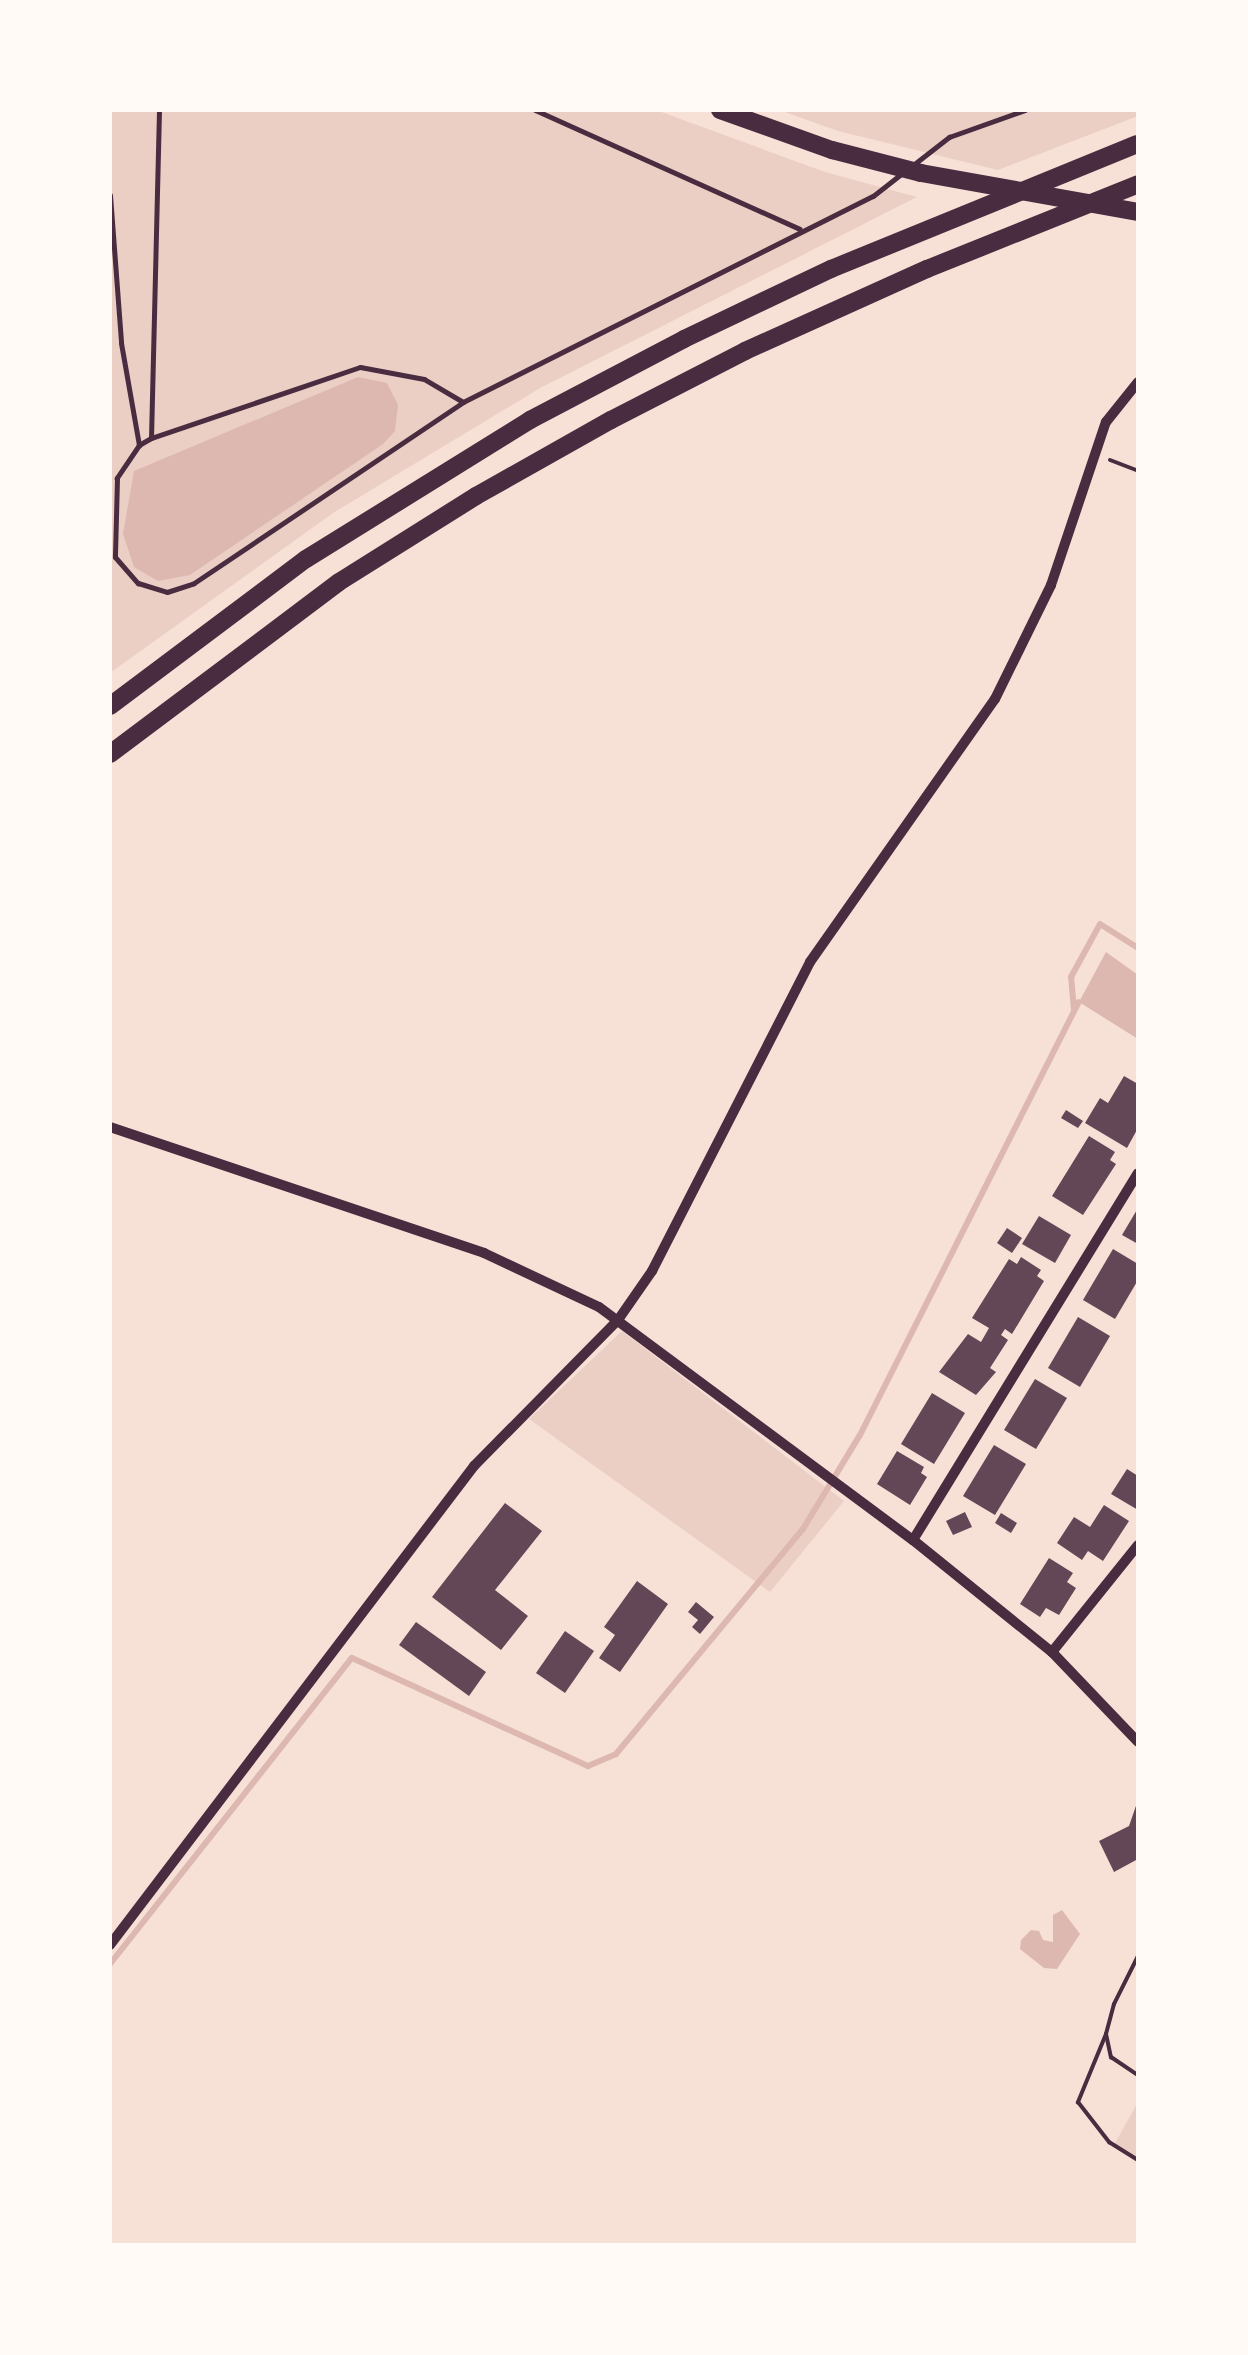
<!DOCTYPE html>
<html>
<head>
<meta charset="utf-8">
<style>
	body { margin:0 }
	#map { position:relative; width:1248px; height:2355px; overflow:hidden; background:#f7e1d7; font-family:"PT Sans",sans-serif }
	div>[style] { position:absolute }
	.green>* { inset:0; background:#ebcfc5 }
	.water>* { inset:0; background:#dcb8b0 }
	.stream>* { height:6px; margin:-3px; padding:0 3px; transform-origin:3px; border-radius:3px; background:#dcb8b0 }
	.building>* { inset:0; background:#644757 }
	.path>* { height:4px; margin:-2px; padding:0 2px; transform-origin:2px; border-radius:2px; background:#4a2c40 }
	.service>* { height:5px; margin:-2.5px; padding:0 2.5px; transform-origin:2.5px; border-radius:2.5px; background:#4a2c40 }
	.minor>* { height:10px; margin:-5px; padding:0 5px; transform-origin:5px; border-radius:5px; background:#4a2c40 }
	.motorway>* { height:18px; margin:-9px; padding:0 9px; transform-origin:9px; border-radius:9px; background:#4a2c40 }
	span { translate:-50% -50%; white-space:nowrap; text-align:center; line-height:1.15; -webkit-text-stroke:8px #fffaf5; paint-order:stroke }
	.frame { position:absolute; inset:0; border:112px solid #fffaf5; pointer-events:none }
</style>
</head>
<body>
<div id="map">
	<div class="green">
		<div style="clip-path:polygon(110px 110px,656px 110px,825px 172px,917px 197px,542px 387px,333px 513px,110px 673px)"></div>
		<div style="clip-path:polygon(779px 110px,1138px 110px,1138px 116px,998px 170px,838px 131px)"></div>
		<div style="clip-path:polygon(622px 1331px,844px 1501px,770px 1592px,529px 1419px)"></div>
		<div style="clip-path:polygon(1138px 2102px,1138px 2159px,1114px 2145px)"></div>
	</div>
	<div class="water">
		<div style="clip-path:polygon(358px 377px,387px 383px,398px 405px,395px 431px,383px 444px,190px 575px,158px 581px,134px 567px,123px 534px,134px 471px)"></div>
		<div style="clip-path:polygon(1106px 952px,1138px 975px,1138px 1039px,1079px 1002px)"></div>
		<div style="clip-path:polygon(1062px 1910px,1080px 1934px,1057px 1969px,1044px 1968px,1020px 1949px,1021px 1940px,1031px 1930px,1039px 1931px,1043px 1940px,1053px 1942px,1053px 1915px)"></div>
	</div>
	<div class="stream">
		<div style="left:1074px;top:1010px;width:33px;rotate:-95deg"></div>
		<div style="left:1071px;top:977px;width:60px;rotate:-61.3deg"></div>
		<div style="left:1100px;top:924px;width:45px;rotate:32.3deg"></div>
		<div style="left:110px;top:1964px;width:390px;rotate:-51.7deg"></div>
		<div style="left:352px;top:1658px;width:260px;rotate:24.6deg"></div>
		<div style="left:588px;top:1766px;width:30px;rotate:-23deg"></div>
		<div style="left:616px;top:1754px;width:293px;rotate:-50.3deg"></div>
		<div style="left:803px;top:1529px;width:110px;rotate:-58.8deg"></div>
		<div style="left:860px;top:1435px;width:485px;rotate:-63.2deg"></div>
	</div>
	<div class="building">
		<div style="clip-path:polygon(1124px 1076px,1138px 1084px,1138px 1128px,1127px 1148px,1085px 1123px,1100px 1098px,1108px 1103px)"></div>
		<div style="clip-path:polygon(1066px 1110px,1083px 1121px,1078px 1128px,1061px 1118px)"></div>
		<div style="clip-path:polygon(1089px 1136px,1115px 1152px,1110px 1160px,1116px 1164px,1083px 1215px,1052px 1196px)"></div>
		<div style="clip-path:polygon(1138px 1208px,1138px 1244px,1122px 1235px)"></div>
		<div style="clip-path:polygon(1039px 1216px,1071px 1235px,1055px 1263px,1022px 1244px)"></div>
		<div style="clip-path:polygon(1007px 1228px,1022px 1238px,1012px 1253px,997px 1243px)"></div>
		<div style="clip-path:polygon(1113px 1249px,1138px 1264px,1138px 1280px,1115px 1319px,1083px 1300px)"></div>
		<div style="clip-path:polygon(1021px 1257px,1041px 1270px,1037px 1276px,1044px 1281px,1012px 1334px,1005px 1329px,1001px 1335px,1008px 1340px,990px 1368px,996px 1372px,976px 1395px,939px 1372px,968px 1334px,981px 1342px,989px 1328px,972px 1318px,1009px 1259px,1017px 1264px)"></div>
		<div style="clip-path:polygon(1078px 1317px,1110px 1336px,1080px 1387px,1048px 1368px)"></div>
		<div style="clip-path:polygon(1035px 1379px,1067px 1398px,1036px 1449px,1004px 1430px)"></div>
		<div style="clip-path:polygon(932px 1393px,965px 1413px,934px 1464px,901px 1444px)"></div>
		<div style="clip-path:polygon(994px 1445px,1026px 1464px,995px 1515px,963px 1496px)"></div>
		<div style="clip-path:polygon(897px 1451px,924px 1467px,921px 1473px,927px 1477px,910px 1505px,877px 1484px)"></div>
		<div style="clip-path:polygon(1127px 1469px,1138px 1476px,1138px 1510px,1111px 1494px)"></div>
		<div style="clip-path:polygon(505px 1503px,542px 1531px,495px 1590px,528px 1616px,501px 1650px,432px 1597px)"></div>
		<div style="clip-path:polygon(1104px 1505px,1129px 1521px,1103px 1561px,1088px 1551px,1082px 1560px,1057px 1543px,1074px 1517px,1090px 1527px)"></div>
		<div style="clip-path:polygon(965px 1512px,972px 1527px,953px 1535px,946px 1521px)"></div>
		<div style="clip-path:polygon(1001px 1513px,1017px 1523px,1011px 1533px,995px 1523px)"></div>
		<div style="clip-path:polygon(1049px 1558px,1073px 1573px,1067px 1582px,1076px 1588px,1059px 1615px,1046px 1608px,1040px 1617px,1020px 1604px)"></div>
		<div style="clip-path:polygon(637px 1581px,668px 1604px,620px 1672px,599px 1658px,615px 1635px,604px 1627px)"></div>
		<div style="clip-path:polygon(696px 1602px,714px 1617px,700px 1634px,692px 1627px,698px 1620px,688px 1612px)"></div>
		<div style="clip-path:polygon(416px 1622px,486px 1672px,469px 1696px,399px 1645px)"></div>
		<div style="clip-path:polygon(565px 1631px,594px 1651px,565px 1693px,536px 1673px)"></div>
		<div style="clip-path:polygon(1138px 1800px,1138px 1859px,1114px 1872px,1099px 1841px,1129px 1826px)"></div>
	</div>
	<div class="path">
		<div style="left:1110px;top:460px;width:30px;rotate:21deg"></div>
		<div style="left:1138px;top:1956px;width:54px;rotate:116.6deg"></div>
		<div style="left:1114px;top:2004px;width:31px;rotate:105deg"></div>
		<div style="left:1106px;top:2034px;width:24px;rotate:78deg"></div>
		<div style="left:1111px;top:2057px;width:32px;rotate:34deg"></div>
		<div style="left:1106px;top:2034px;width:74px;rotate:112.4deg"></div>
		<div style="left:1078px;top:2102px;width:51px;rotate:52.2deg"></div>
		<div style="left:1109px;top:2142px;width:34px;rotate:32deg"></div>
	</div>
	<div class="service">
		<div style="left:535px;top:110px;width:290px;rotate:24.2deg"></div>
		<div style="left:913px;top:165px;width:46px;rotate:-37.9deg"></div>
		<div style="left:949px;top:137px;width:81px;rotate:-19.6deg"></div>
		<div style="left:110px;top:195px;width:148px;rotate:85.7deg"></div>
		<div style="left:121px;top:343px;width:104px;rotate:80deg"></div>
		<div style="left:463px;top:402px;width:45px;rotate:-149.5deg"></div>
		<div style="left:424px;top:379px;width:65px;rotate:-169.4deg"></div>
		<div style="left:360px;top:367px;width:221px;rotate:161.2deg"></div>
		<div style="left:151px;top:438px;width:14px;rotate:150deg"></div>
		<div style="left:139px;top:445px;width:40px;rotate:124deg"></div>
		<div style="left:117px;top:478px;width:79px;rotate:91.5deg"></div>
		<div style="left:115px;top:557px;width:35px;rotate:49deg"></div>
		<div style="left:138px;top:583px;width:30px;rotate:17deg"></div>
		<div style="left:167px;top:592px;width:28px;rotate:-18deg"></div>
		<div style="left:194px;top:583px;width:324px;rotate:-33.9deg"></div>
		<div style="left:463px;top:402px;width:459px;rotate:-26.7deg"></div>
		<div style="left:873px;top:196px;width:34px;rotate:-38deg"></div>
		<div style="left:151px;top:438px;width:328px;rotate:-88.6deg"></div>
	</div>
	<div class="minor">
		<div style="left:110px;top:1127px;width:395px;rotate:18.6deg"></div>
		<div style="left:484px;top:1253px;width:127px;rotate:25.2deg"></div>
		<div style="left:599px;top:1307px;width:391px;rotate:36.6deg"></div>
		<div style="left:913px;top:1540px;width:179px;rotate:38.9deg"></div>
		<div style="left:1052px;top:1652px;width:124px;rotate:46.3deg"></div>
		<div style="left:913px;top:1540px;width:430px;rotate:-58.5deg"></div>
		<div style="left:1052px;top:1652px;width:137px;rotate:-51.2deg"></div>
		<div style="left:110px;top:1945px;width:602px;rotate:-52.77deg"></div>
		<div style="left:474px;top:1466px;width:205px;rotate:-45.4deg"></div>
		<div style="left:618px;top:1320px;width:60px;rotate:-55.2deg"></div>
		<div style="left:652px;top:1271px;width:347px;rotate:-62.9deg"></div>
		<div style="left:810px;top:962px;width:322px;rotate:-54.9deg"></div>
		<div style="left:995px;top:699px;width:127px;rotate:-63.8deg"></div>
		<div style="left:1051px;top:585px;width:172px;rotate:-71.4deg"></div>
		<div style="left:1106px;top:422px;width:51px;rotate:-51.3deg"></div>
	</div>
	<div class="motorway">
		<div style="left:720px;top:110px;width:119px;rotate:19.7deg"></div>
		<div style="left:832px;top:150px;width:92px;rotate:14.5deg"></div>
		<div style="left:921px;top:173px;width:220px;rotate:10.2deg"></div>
		<div style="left:110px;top:706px;width:245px;rotate:-36.9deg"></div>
		<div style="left:306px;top:559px;width:264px;rotate:-31.8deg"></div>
		<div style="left:530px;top:420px;width:174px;rotate:-27.7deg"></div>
		<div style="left:684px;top:339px;width:163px;rotate:-25.5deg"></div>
		<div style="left:831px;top:269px;width:331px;rotate:-22.2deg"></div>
		<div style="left:110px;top:754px;width:286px;rotate:-36.9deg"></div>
		<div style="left:339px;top:582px;width:162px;rotate:-32.1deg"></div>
		<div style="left:476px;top:496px;width:155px;rotate:-29.4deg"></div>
		<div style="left:611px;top:420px;width:151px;rotate:-27.2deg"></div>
		<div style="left:745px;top:351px;width:200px;rotate:-24.3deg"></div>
		<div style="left:927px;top:269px;width:227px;rotate:-21.9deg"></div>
	</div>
	<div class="frame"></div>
</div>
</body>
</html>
